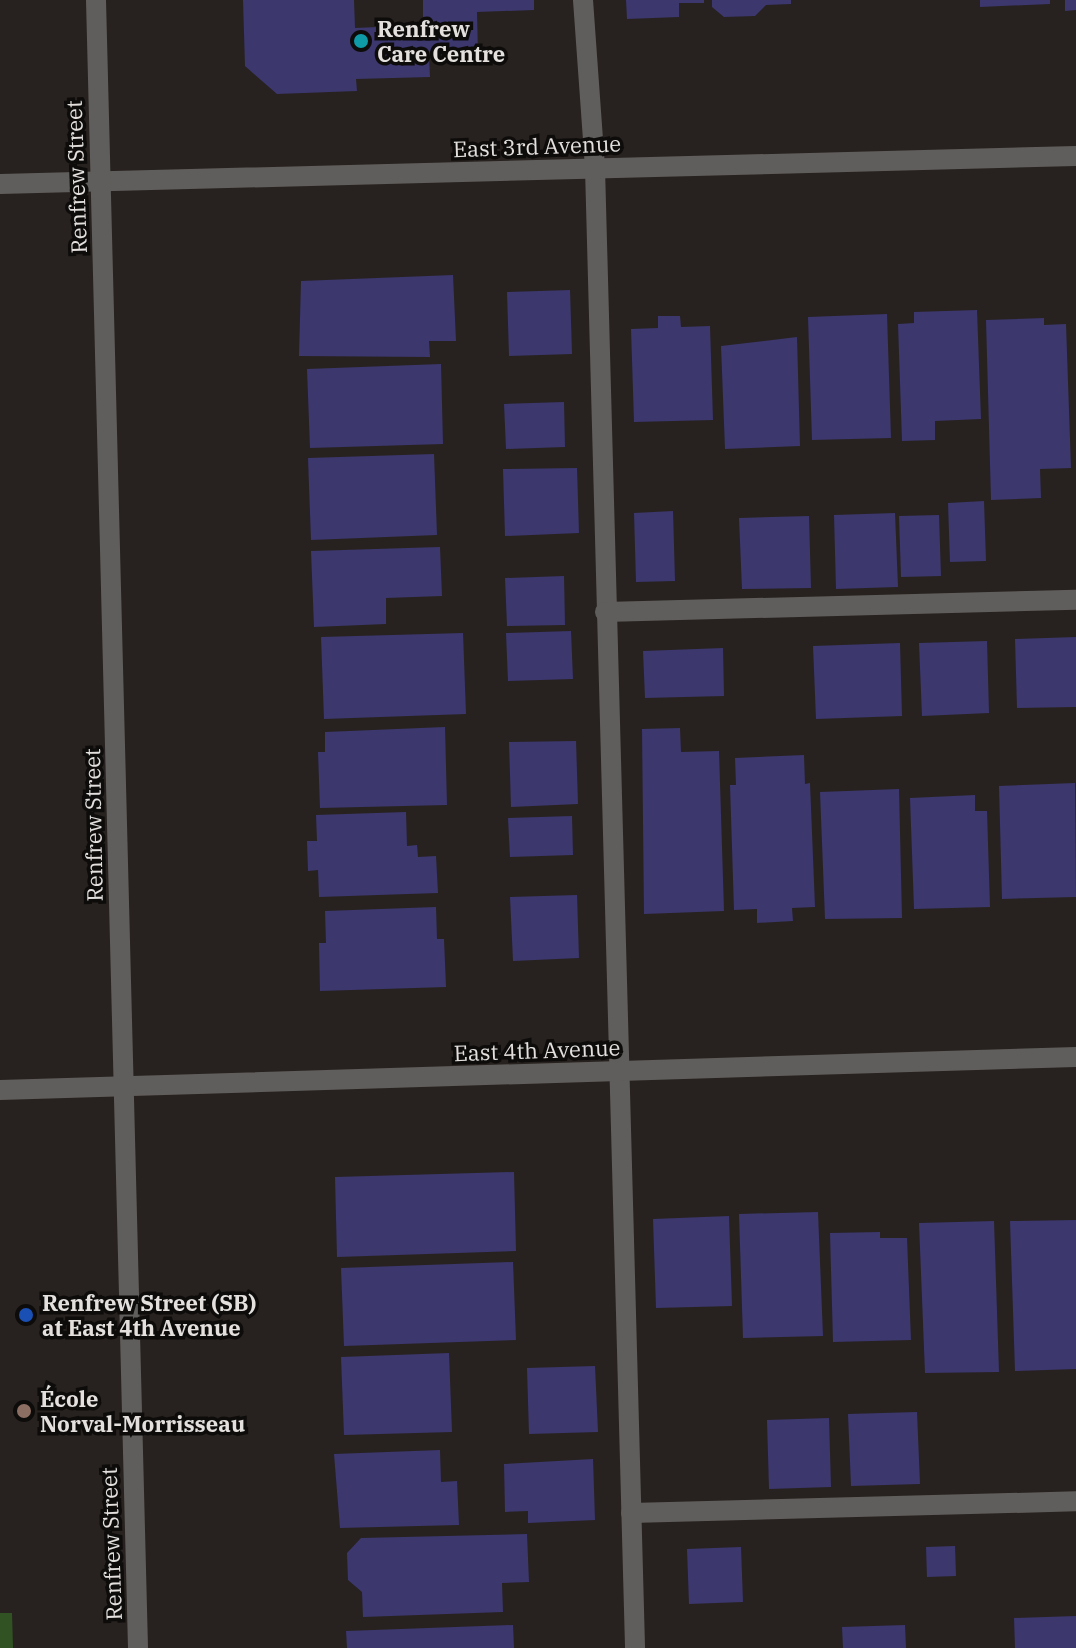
<!DOCTYPE html>
<html>
<head>
<meta charset="utf-8">
<style>
	body { margin:0 }
	#map { position:relative; width:1076px; height:1648px; overflow:hidden; background:#27221f; font-family:"IBM Plex Serif",serif }
	div>[style] { position:absolute }
	.green>* { inset:0; background:#315323 }
	.building>* { inset:0; background:#3c376d }
	.service>* { height:20px; margin:-10px; padding:0 10px; transform-origin:10px; border-radius:10px; background:#605e5c }
	.minor>* { height:20px; margin:-10px; padding:0 10px; transform-origin:10px; border-radius:10px; background:#605e5c }
	.tertiary>* { height:20px; margin:-10px; padding:0 10px; transform-origin:10px; border-radius:10px; background:#605e5c }
	.dots>* { width:22px; height:22px; translate:-50% -50%; box-sizing:border-box; border:4px solid #0e0c0b; border-radius:50% }
	span { translate:-50% -50%; white-space:nowrap; text-align:center; line-height:1.15; -webkit-text-stroke:7px #0e0c0b; paint-order:stroke }
	.poi-label { font-size:22px; color:#e3e0de; font-weight:700 }
	.left { translate:0 -50%; text-align:left }
	.street-label { font-size:22px; color:#e3e0de }
</style>
</head>
<body>
<div id="map">
	<div class="green">
		<div style="clip-path:polygon(0 1613px,12px 1613px,13px 1648px,0 1648px)"></div>
	</div>
	<div class="building">
		<div style="clip-path:polygon(243px 0,354px 0,355px 28px,423px 25px,423px 0,534px 0,534px 10px,477px 12px,478px 54px,429px 55px,430px 77px,356px 79px,357px 91px,277px 94px,245px 66px)"></div>
		<div style="clip-path:polygon(626px 0,704px 0,704px 3px,679px 3px,679px 17px,627px 19px)"></div>
		<div style="clip-path:polygon(712px 0,791px 0,791px 4px,766px 5px,755px 16px,724px 17px,712px 7px)"></div>
		<div style="clip-path:polygon(980px 0,1050px 0,1050px 4px,980px 7px)"></div>
		<div style="clip-path:polygon(1065px 0,1076px 0,1076px 10px,1065px 11px)"></div>
		<div style="clip-path:polygon(453px 275px,456px 341px,429px 341px,430px 357px,299px 356px,301px 281px)"></div>
		<div style="clip-path:polygon(570px 290px,572px 354px,509px 356px,507px 292px)"></div>
		<div style="clip-path:polygon(977px 310px,981px 419px,935px 421px,935px 440px,902px 441px,898px 324px,914px 323px,914px 312px)"></div>
		<div style="clip-path:polygon(887px 314px,891px 438px,812px 440px,808px 317px)"></div>
		<div style="clip-path:polygon(658px 316px,680px 316px,681px 327px,710px 326px,713px 420px,634px 422px,631px 329px,658px 328px)"></div>
		<div style="clip-path:polygon(1044px 318px,1044px 325px,1066px 324px,1071px 468px,1040px 469px,1041px 498px,991px 500px,986px 320px)"></div>
		<div style="clip-path:polygon(797px 337px,800px 446px,725px 449px,721px 346px)"></div>
		<div style="clip-path:polygon(441px 364px,443px 444px,310px 448px,307px 369px)"></div>
		<div style="clip-path:polygon(564px 402px,565px 447px,506px 449px,504px 404px)"></div>
		<div style="clip-path:polygon(434px 454px,437px 535px,311px 540px,308px 458px)"></div>
		<div style="clip-path:polygon(577px 468px,579px 533px,505px 536px,503px 469px)"></div>
		<div style="clip-path:polygon(984px 501px,986px 561px,950px 562px,948px 503px)"></div>
		<div style="clip-path:polygon(673px 511px,675px 581px,636px 582px,634px 513px)"></div>
		<div style="clip-path:polygon(895px 513px,898px 587px,836px 589px,834px 515px)"></div>
		<div style="clip-path:polygon(939px 515px,941px 576px,901px 577px,899px 516px)"></div>
		<div style="clip-path:polygon(809px 516px,811px 588px,742px 589px,739px 518px)"></div>
		<div style="clip-path:polygon(440px 547px,442px 596px,386px 598px,386px 624px,314px 627px,311px 551px)"></div>
		<div style="clip-path:polygon(564px 576px,565px 625px,507px 626px,505px 578px)"></div>
		<div style="clip-path:polygon(571px 631px,573px 679px,508px 681px,506px 633px)"></div>
		<div style="clip-path:polygon(463px 633px,466px 714px,324px 719px,321px 637px)"></div>
		<div style="clip-path:polygon(1076px 637px,1076px 707px,1017px 708px,1015px 639px)"></div>
		<div style="clip-path:polygon(987px 641px,989px 713px,922px 716px,919px 643px)"></div>
		<div style="clip-path:polygon(900px 643px,902px 716px,816px 719px,813px 646px)"></div>
		<div style="clip-path:polygon(723px 648px,724px 696px,645px 698px,643px 651px)"></div>
		<div style="clip-path:polygon(445px 727px,447px 805px,320px 808px,318px 752px,325px 752px,325px 732px)"></div>
		<div style="clip-path:polygon(680px 728px,681px 752px,719px 751px,724px 911px,644px 914px,642px 729px)"></div>
		<div style="clip-path:polygon(576px 741px,578px 804px,511px 807px,509px 742px)"></div>
		<div style="clip-path:polygon(804px 755px,805px 784px,810px 783px,815px 907px,792px 908px,793px 921px,757px 923px,757px 909px,734px 910px,730px 785px,736px 785px,735px 758px)"></div>
		<div style="clip-path:polygon(1075px 783px,1076px 897px,1002px 899px,999px 786px)"></div>
		<div style="clip-path:polygon(899px 789px,902px 918px,825px 919px,820px 792px)"></div>
		<div style="clip-path:polygon(975px 795px,975px 811px,987px 811px,990px 907px,914px 909px,910px 798px)"></div>
		<div style="clip-path:polygon(406px 812px,407px 846px,417px 845px,418px 857px,436px 856px,438px 893px,319px 897px,318px 870px,308px 871px,307px 841px,317px 841px,316px 815px)"></div>
		<div style="clip-path:polygon(572px 816px,573px 855px,510px 857px,508px 818px)"></div>
		<div style="clip-path:polygon(577px 895px,579px 958px,513px 961px,510px 897px)"></div>
		<div style="clip-path:polygon(436px 907px,437px 939px,444px 939px,446px 987px,320px 991px,319px 943px,326px 943px,325px 911px)"></div>
		<div style="clip-path:polygon(514px 1172px,516px 1251px,337px 1257px,335px 1177px)"></div>
		<div style="clip-path:polygon(818px 1212px,823px 1336px,743px 1338px,739px 1214px)"></div>
		<div style="clip-path:polygon(729px 1216px,732px 1306px,656px 1308px,653px 1219px)"></div>
		<div style="clip-path:polygon(1076px 1220px,1076px 1369px,1015px 1371px,1010px 1221px)"></div>
		<div style="clip-path:polygon(994px 1221px,999px 1372px,925px 1373px,919px 1223px)"></div>
		<div style="clip-path:polygon(880px 1232px,880px 1238px,907px 1238px,911px 1340px,833px 1342px,830px 1233px)"></div>
		<div style="clip-path:polygon(513px 1262px,516px 1340px,344px 1346px,341px 1268px)"></div>
		<div style="clip-path:polygon(449px 1353px,452px 1432px,344px 1435px,341px 1357px)"></div>
		<div style="clip-path:polygon(595px 1366px,598px 1432px,529px 1434px,527px 1368px)"></div>
		<div style="clip-path:polygon(917px 1412px,920px 1484px,851px 1486px,848px 1414px)"></div>
		<div style="clip-path:polygon(829px 1418px,831px 1487px,769px 1489px,767px 1420px)"></div>
		<div style="clip-path:polygon(440px 1450px,441px 1482px,457px 1481px,459px 1525px,340px 1528px,334px 1454px)"></div>
		<div style="clip-path:polygon(593px 1459px,595px 1520px,528px 1523px,528px 1511px,505px 1512px,504px 1464px)"></div>
		<div style="clip-path:polygon(527px 1534px,529px 1582px,502px 1583px,503px 1612px,363px 1617px,362px 1592px,348px 1580px,347px 1553px,361px 1538px)"></div>
		<div style="clip-path:polygon(955px 1546px,956px 1576px,927px 1577px,926px 1547px)"></div>
		<div style="clip-path:polygon(741px 1547px,743px 1602px,689px 1604px,687px 1549px)"></div>
		<div style="clip-path:polygon(1076px 1616px,1076px 1648px,1015px 1648px,1014px 1618px)"></div>
		<div style="clip-path:polygon(513px 1625px,514px 1648px,347px 1648px,346px 1631px)"></div>
		<div style="clip-path:polygon(905px 1625px,906px 1648px,843px 1648px,842px 1627px)"></div>
	</div>
	<div class="service">
		<div style="left:583px;top:0;width:168px;rotate:85.9deg"></div>
		<div style="left:595px;top:168px;width:1481px;rotate:88.45deg"></div>
		<div style="left:605px;top:612px;width:471px;rotate:-1.5deg"></div>
		<div style="left:631px;top:1513px;width:445px;rotate:-1.5deg"></div>
	</div>
	<div class="minor">
		<div style="left:0;top:184px;width:1076px;rotate:-1.49deg"></div>
		<div style="left:0;top:1090px;width:1077px;rotate:-1.76deg"></div>
	</div>
	<div class="tertiary">
		<div style="left:96px;top:0;width:1649px;rotate:88.54deg"></div>
	</div>
	<div class="dots">
		<div style="left:361px;top:41px;background:#0f9aa8"></div>
		<div style="left:26px;top:1315px;background:#1a4fb4"></div>
		<div style="left:24px;top:1411px;background:#8d6e63"></div>
	</div>
	<div class="poi-label">
		<span class="left" style="left:377px;top:41px">Renfrew<br>Care Centre</span>
		<span class="left" style="left:42px;top:1315px">Renfrew Street (SB)<br>at East 4th Avenue</span>
		<span class="left" style="left:40px;top:1411px">École<br>Norval-Morrisseau</span>
	</div>
	<div class="street-label">
		<span style="left:537px;top:146px;rotate:-2deg">East 3rd Avenue</span>
		<span style="left:76px;top:177px;rotate:-92deg">Renfrew Street</span>
		<span style="left:93px;top:825px;rotate:-91deg">Renfrew Street</span>
		<span style="left:537px;top:1050px;rotate:-2deg">East 4th Avenue</span>
		<span style="left:111px;top:1544px;rotate:-92deg">Renfrew Street</span>
	</div>
</div>
</body>
</html>
